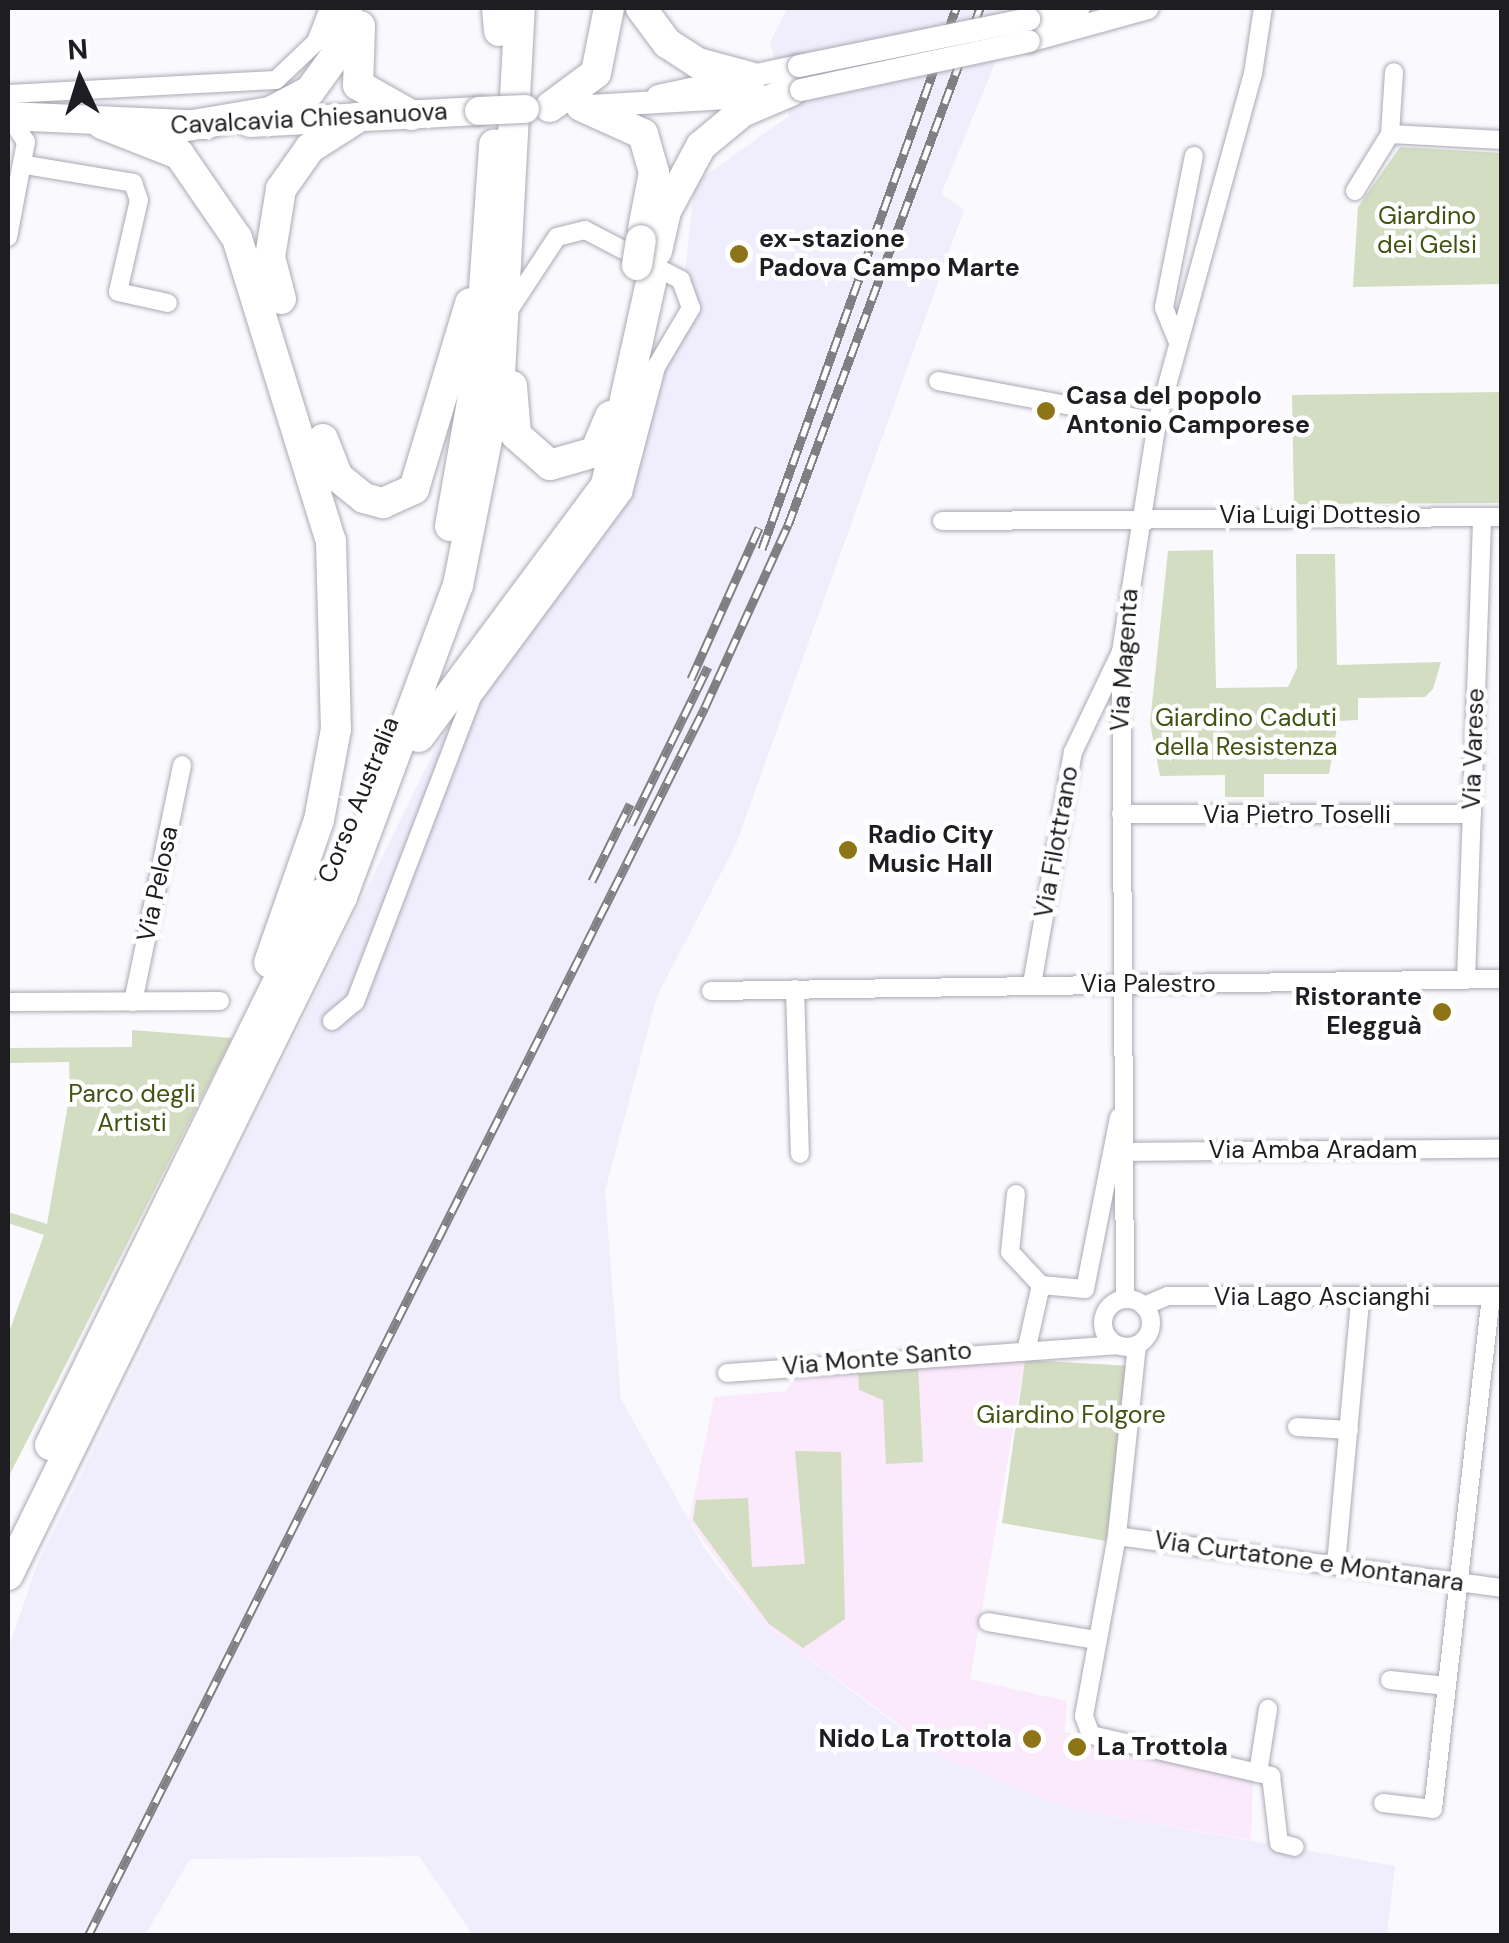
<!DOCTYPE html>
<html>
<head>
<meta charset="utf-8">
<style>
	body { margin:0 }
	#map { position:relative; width:1509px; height:1943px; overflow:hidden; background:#faf9fe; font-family:"DM Sans",sans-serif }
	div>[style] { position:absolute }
	.built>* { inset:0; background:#f0edfc }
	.education>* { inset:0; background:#fbeafb }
	.green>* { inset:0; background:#d3ddc2 }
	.roads { filter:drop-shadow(0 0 2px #aba9b4) drop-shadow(0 0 2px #aba9b4) }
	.street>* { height:18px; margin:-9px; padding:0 9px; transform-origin:9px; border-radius:9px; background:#fff }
	.street>.ring { margin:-9px; padding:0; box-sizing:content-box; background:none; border:18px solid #fff; border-radius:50% }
	.secondary>* { height:22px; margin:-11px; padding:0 11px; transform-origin:11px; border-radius:11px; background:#fff }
	.primary>* { height:28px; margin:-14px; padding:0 14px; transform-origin:14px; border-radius:14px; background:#fff }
	.highway>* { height:30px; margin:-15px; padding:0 15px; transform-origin:15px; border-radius:15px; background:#fff }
	.rail>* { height:9px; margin-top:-4.5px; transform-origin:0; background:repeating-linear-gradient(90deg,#fff 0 15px,#807f83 0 30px); box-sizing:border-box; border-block:2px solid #807f83 }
	.bridges { filter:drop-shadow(0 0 2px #aba9b4) drop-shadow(0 0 2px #aba9b4) }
	.secondary-bridge>* { height:22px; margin:-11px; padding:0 11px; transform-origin:11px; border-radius:11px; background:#fff }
	.primary-bridge>* { height:28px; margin:-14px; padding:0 14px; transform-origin:14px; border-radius:14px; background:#fff }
	.highway-bridge>* { height:30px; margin:-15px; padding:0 15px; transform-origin:15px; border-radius:15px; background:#fff }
	.dots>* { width:28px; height:28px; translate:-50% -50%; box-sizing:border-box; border:5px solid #fff; border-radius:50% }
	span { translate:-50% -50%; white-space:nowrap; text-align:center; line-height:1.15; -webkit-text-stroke:9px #fff; paint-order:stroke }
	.street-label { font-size:25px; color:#1e1d21 }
	.park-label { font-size:25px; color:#415311 }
	.poi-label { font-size:25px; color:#1e1d21; font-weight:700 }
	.left { translate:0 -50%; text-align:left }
	.right { translate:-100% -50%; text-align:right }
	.frame { position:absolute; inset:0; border:10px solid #1e1d21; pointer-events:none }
	.north { position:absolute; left:30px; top:30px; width:100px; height:100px; -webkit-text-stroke:8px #fff; paint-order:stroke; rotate:356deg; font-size:28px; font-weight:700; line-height:40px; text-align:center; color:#1e1d21 }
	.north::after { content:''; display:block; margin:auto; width:35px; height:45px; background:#1e1d21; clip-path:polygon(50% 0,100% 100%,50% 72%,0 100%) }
</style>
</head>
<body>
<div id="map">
	<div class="built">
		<div style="clip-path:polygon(788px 8px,1018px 8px,941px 194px,964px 210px,736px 844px,657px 996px,605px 1191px,621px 1399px,706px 1551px,766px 1627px,925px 1746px,1070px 1809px,1395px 1866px,1387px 1935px,473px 1935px,419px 1856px,190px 1859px,145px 1935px,8px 1936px,8px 1650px,37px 1565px,438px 743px,633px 454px,652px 349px,680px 314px,695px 183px,789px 116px,770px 42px)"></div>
	</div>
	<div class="education">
		<div style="clip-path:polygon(1025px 1360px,970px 1679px,1067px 1701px,1065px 1732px,1253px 1780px,1251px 1840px,1070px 1809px,946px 1759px,766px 1627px,689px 1521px,714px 1397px,786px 1391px,798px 1374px)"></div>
	</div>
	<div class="green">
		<div style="clip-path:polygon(1400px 147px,1501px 153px,1501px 284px,1353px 287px,1358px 207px)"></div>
		<div style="clip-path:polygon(1501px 392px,1501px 503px,1294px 504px,1292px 395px)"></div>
		<div style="clip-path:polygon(1213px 550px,1216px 688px,1288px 687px,1297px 668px,1296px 554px,1335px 554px,1337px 665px,1441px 662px,1433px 689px,1425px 697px,1358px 698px,1358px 720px,1338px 721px,1329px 774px,1264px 774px,1264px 797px,1225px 797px,1225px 775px,1160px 776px,1150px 723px,1168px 551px)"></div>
		<div style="clip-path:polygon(132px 1030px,232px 1038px,8px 1478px,8px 1335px,44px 1235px,8px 1223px,8px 1212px,47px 1224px,70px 1093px,69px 1062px,10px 1063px,10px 1048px,132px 1047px)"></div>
		<div style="clip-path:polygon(1025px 1360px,1133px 1366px,1106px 1541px,1002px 1523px)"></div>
		<div style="clip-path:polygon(918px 1364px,923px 1462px,886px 1464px,883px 1400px,859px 1390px,858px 1369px)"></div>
		<div style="clip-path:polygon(795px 1451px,841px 1452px,845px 1619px,803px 1648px,769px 1624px,693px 1520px,696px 1500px,748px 1498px,752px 1567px,805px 1564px)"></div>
	</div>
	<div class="roads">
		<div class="street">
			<div style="left:8px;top:94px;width:268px;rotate:-3deg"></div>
			<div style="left:276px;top:80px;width:55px;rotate:-43.5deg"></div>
			<div style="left:316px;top:42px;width:36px;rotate:-69deg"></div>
			<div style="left:1390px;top:134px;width:62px;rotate:-86.3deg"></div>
			<div style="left:26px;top:165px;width:109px;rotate:9.5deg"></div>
			<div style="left:133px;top:183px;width:18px;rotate:71deg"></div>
			<div style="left:139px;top:200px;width:94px;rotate:102.9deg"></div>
			<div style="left:118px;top:292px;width:51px;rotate:12.4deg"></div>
			<div style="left:1355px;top:191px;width:67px;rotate:-58.4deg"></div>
			<div style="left:1390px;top:134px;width:112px;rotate:3.1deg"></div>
			<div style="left:8px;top:237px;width:97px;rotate:-79.3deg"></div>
			<div style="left:26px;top:142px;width:31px;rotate:-123deg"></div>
			<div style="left:1177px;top:340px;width:35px;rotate:-112deg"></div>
			<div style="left:1164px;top:307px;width:154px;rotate:-78.8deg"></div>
			<div style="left:938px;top:381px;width:223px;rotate:10.6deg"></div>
			<div style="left:942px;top:521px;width:560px;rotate:-0.41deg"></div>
			<div style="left:1121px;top:814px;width:351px"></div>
			<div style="left:1466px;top:980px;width:463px;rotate:-88deg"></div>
			<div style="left:1032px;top:984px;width:236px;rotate:-80deg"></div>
			<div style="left:1073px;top:752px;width:111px;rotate:-64.4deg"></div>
			<div style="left:795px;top:989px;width:165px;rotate:88.3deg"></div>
			<div style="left:711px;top:991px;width:791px;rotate:-0.87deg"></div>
			<div style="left:8px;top:1002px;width:212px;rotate:-0.3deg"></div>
			<div style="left:133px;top:1002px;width:242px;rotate:-78.3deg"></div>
			<div style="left:332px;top:1021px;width:30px;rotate:-40deg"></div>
			<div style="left:355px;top:1002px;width:327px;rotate:-69deg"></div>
			<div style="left:472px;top:697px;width:254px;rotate:-53.5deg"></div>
			<div style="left:623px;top:493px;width:130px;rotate:-75.3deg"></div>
			<div style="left:656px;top:367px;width:69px;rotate:-59.3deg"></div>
			<div style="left:691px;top:308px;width:30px;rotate:-110deg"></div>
			<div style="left:681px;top:280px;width:108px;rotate:-152.5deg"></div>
			<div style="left:585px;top:230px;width:29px;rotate:166deg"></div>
			<div style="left:557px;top:237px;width:91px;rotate:123.3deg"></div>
			<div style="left:1124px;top:1152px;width:378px;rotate:-0.5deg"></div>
			<div style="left:1016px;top:1194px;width:58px;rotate:95.9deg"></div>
			<div style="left:1010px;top:1252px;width:45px;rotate:46.8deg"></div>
			<div style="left:1125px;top:1299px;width:647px;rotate:-90.35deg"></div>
			<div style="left:1121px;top:652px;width:233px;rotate:-81.1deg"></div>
			<div style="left:1157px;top:422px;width:361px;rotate:-74.6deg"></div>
			<div style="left:1253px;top:74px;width:67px;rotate:-81.4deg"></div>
			<div class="ring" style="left:1103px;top:1299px;width:30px;height:30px"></div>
			<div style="left:1144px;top:1306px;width:26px;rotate:-23deg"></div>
			<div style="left:1168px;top:1296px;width:333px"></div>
			<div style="left:1137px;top:1345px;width:192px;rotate:96deg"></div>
			<div style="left:1117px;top:1536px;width:183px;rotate:100.4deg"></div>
			<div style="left:1084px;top:1716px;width:20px;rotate:70deg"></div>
			<div style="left:1091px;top:1735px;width:185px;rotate:12.8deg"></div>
			<div style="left:1271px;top:1776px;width:67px;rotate:83.2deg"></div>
			<div style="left:1279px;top:1843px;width:16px;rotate:14deg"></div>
			<div style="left:1027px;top:1347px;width:64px;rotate:-77.3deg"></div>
			<div style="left:1041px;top:1285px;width:44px;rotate:5.2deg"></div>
			<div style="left:1085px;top:1289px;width:175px;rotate:-78.8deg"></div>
			<div style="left:727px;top:1373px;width:391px;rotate:-4.1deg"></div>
			<div style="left:1297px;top:1427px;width:52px;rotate:3.3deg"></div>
			<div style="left:1117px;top:1536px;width:388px;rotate:7.7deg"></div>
			<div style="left:1336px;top:1565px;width:267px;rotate:-84.8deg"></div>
			<div style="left:988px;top:1622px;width:109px;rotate:9.5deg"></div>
			<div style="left:1390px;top:1680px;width:57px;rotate:6deg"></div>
			<div style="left:1258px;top:1773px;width:65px;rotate:-81.1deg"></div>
			<div style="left:1383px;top:1803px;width:50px;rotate:6.8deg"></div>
			<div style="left:1433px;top:1809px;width:516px;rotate:-83.55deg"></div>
		</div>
		<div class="secondary">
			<div style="left:1029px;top:19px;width:51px;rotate:-12.4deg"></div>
			<div style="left:1029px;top:41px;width:123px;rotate:-15.5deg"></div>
			<div style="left:658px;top:96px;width:144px;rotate:-12deg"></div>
			<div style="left:590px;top:106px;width:172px;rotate:-3.3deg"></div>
		</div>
		<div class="primary">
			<div style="left:8px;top:116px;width:199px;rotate:2.6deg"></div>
			<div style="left:250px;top:123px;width:229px;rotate:-3deg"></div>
		</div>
		<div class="highway">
			<div style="left:497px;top:8px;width:23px;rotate:85deg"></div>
			<div style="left:641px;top:8px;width:44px;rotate:53.4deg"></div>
			<div style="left:667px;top:43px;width:37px;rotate:33deg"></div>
			<div style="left:698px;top:63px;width:54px;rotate:15.1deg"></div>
			<div style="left:360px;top:26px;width:59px;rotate:91.9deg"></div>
			<div style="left:358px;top:85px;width:61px;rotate:29.5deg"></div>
			<div style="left:581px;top:106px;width:68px;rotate:24.3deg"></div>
			<div style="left:643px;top:134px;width:40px;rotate:74deg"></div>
			<div style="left:654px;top:172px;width:58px;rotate:100.9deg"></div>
			<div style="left:550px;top:107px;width:57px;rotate:-36.5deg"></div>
			<div style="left:596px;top:73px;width:66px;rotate:-78.7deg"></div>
			<div style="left:102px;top:124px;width:83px;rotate:21.3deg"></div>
			<div style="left:179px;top:154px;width:102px;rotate:55.4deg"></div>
			<div style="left:237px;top:238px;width:317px;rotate:72.8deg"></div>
			<div style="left:331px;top:541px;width:188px;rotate:88.5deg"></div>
			<div style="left:336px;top:729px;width:93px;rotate:100.6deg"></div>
			<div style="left:319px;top:820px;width:151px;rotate:109.3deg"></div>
			<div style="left:187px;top:126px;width:84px;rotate:-9.6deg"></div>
			<div style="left:270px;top:112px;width:45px;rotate:-27.7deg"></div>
			<div style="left:310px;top:91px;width:48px;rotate:-54.3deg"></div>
			<div style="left:338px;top:52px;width:45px;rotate:-78.4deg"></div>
			<div style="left:657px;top:251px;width:41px;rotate:-77.3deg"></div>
			<div style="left:666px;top:211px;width:74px;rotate:-61.7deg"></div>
			<div style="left:701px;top:146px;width:53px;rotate:-39.7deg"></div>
			<div style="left:742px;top:112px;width:53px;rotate:-23.2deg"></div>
			<div style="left:281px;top:299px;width:43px;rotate:-104.7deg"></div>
			<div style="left:270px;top:257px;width:69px;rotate:-80.8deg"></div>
			<div style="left:281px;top:189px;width:50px;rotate:-54.7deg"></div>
			<div style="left:310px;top:148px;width:56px;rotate:-32.6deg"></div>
			<div style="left:512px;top:386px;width:49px;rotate:85.3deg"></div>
			<div style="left:516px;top:435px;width:45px;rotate:41.4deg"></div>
			<div style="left:550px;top:465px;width:47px;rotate:-16.1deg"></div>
			<div style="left:595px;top:452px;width:39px;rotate:-67deg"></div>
			<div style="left:323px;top:439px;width:41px;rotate:68.5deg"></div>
			<div style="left:338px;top:477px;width:33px;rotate:39deg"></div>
			<div style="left:364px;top:498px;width:20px;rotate:15deg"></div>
			<div style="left:383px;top:503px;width:34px;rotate:-24deg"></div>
			<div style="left:414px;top:489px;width:194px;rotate:-73.2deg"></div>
			<div style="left:450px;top:526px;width:168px;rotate:-80deg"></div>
			<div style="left:479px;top:361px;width:217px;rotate:-86deg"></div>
			<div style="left:419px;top:737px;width:314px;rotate:-53.4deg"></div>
			<div style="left:606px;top:485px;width:217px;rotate:-77.5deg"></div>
			<div style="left:50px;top:1445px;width:614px;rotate:-63.81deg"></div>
			<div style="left:8px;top:1575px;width:756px;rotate:-63.77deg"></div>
			<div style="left:342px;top:897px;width:333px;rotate:-69.6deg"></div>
			<div style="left:458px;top:585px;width:215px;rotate:-78.7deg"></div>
			<div style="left:500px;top:374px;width:367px;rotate:-86.9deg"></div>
		</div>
	</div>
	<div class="rail">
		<div style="left:762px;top:549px;width:575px;rotate:-70.27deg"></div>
		<div style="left:691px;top:679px;width:166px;rotate:-65.8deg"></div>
		<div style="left:631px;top:824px;width:175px;rotate:-63.9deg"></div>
		<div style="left:592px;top:881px;width:86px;rotate:-63.7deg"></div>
		<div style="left:88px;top:1936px;width:1375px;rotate:-63.34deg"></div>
		<div style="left:705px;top:707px;width:200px;rotate:-65.5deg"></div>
		<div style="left:788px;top:525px;width:552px;rotate:-69.63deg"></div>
	</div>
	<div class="bridges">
		<div class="secondary-bridge">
			<div style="left:799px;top:66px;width:235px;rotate:-11.5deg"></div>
			<div style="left:801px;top:90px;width:233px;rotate:-12.1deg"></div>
		</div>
		<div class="primary-bridge">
			<div style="left:479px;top:111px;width:46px;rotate:-2.5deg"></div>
		</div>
		<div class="highway-bridge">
			<div style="left:637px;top:265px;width:25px;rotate:-81deg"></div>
		</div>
	</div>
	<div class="dots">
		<div style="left:739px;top:254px;background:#8c7417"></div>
		<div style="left:1046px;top:411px;background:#8c7417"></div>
		<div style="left:848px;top:850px;background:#8c7417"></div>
		<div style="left:1442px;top:1012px;background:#8c7417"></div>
		<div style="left:1032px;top:1739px;background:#8c7417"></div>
		<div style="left:1077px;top:1747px;background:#8c7417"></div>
	</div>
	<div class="street-label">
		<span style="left:309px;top:119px;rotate:-3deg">Cavalcavia Chiesanuova</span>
		<span style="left:1320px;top:515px">Via Luigi Dottesio</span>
		<span style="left:1125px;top:660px;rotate:-86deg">Via Magenta</span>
		<span style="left:1474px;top:749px;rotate:-88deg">Via Varese</span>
		<span style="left:359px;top:800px;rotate:-68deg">Corso Australia</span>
		<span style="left:1297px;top:815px">Via Pietro Toselli</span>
		<span style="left:1057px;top:842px;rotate:-80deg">Via Filottrano</span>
		<span style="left:158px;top:884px;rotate:-78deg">Via Pelosa</span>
		<span style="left:1148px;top:984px">Via Palestro</span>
		<span style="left:1313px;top:1150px">Via Amba Aradam</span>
		<span style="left:1322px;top:1297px">Via Lago Ascianghi</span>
		<span style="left:877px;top:1359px;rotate:-5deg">Via Monte Santo</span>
		<span style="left:1309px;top:1562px;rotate:8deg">Via Curtatone e Montanara</span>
	</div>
	<div class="park-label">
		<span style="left:1427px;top:231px">Giardino<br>dei Gelsi</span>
		<span style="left:1246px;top:733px">Giardino Caduti<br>della Resistenza</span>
		<span style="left:132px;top:1109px">Parco degli<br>Artisti</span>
		<span style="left:1071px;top:1415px">Giardino Folgore</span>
	</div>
	<div class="poi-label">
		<span class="left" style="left:759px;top:254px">ex-stazione<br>Padova Campo Marte</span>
		<span class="left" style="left:1066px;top:411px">Casa del popolo<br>Antonio Camporese</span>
		<span class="left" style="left:868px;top:850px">Radio City<br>Music Hall</span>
		<span class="right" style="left:1422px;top:1012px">Ristorante<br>Elegguà</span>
		<span class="right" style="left:1012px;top:1739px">Nido La Trottola</span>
		<span class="left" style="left:1097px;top:1747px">La Trottola</span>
	</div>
	<div class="frame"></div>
	<div class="north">N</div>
</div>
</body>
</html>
